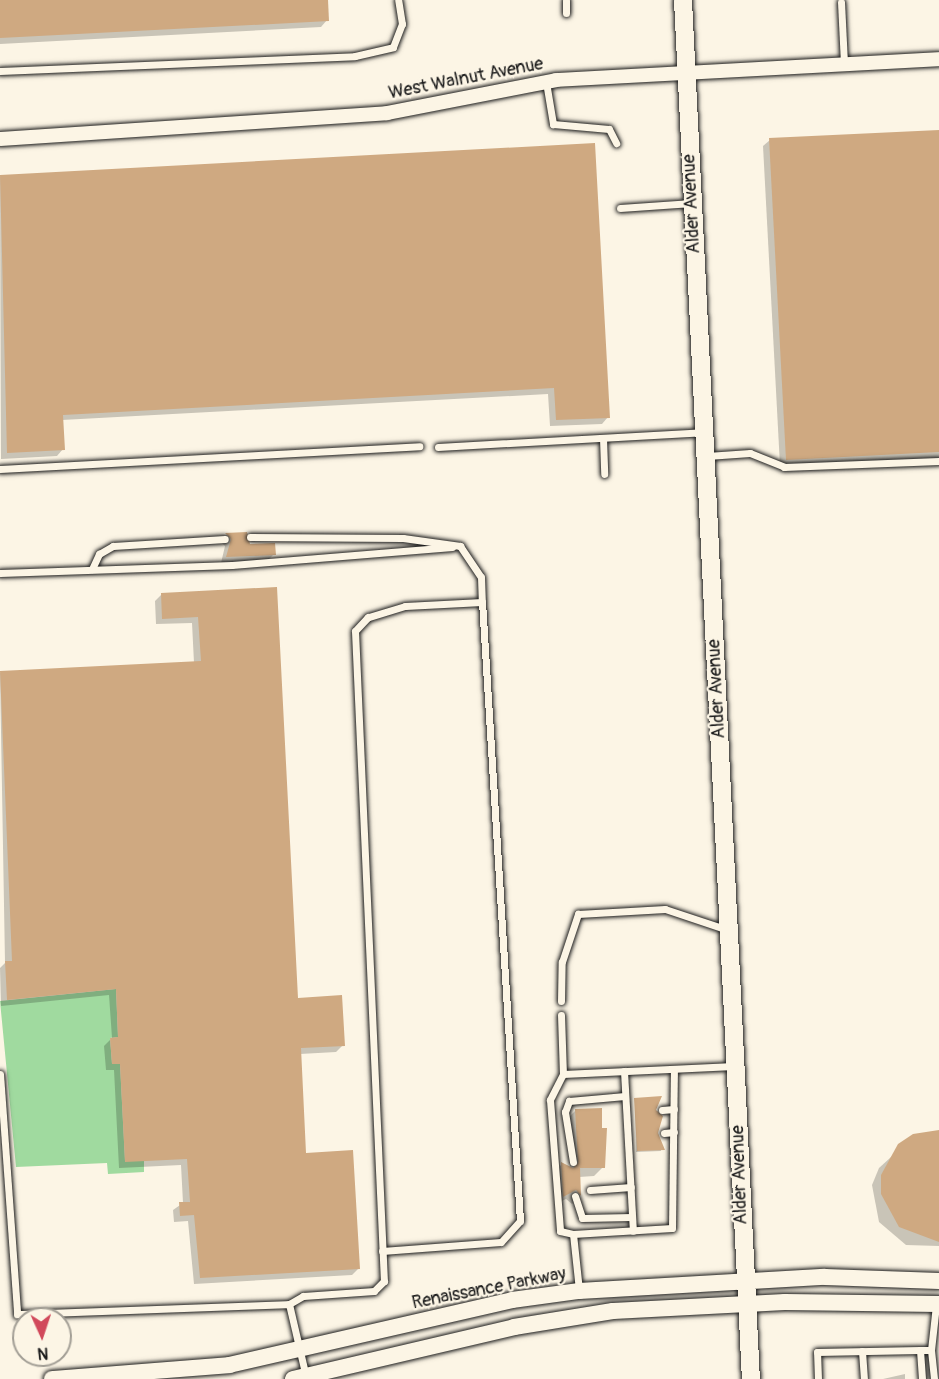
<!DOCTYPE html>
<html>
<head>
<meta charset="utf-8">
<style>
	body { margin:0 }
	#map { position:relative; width:939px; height:1379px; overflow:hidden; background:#fcf5e5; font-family:Pangolin,sans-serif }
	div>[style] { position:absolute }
	.green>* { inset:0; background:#a0da9f }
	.shadow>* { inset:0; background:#0003 }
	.building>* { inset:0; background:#cfa981 }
	.roads { filter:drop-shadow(0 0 2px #1c1c1c) drop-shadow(0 0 2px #1c1c1c) }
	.service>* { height:7px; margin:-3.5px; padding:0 3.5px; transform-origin:3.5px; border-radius:3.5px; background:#fcf5e5 }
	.minor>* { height:14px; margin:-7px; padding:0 7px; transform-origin:7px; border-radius:7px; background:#fcf5e5 }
	.tertiary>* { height:16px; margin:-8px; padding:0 8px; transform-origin:8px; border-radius:8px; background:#fcf5e5 }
	.secondary>* { height:18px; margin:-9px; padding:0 9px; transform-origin:9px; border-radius:9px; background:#fcf5e5 }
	span { translate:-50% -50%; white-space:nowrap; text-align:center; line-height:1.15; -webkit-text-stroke:4.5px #fcf5e5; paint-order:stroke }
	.street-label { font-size:18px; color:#1c1c1c }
	.north { position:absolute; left:12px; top:1307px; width:60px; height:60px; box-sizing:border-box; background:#fcf5e5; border:2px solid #a29e95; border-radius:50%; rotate:177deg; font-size:16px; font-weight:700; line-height:24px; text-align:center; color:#1c1c1c }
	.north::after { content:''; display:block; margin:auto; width:21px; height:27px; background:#d1495b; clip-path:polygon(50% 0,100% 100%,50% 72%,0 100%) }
</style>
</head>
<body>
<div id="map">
	<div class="green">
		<div style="clip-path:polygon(116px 989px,118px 1037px,110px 1038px,112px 1064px,120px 1064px,125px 1161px,144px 1161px,144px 1172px,108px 1174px,107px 1163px,16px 1167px,0 1001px)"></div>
	</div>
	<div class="shadow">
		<div style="clip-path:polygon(0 0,326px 0,327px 20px,321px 27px,0 44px)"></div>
		<div style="clip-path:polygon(939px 131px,939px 458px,780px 466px,763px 146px,770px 140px)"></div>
		<div style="clip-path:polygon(594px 145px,608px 417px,602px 424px,550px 426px,548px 394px,62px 420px,63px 449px,57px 456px,1px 459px,0 177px)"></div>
		<div style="clip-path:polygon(246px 534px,249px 545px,274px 554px,267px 561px,221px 563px,225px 546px,220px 541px,226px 535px)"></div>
		<div style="clip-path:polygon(275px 588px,297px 999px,343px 1045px,336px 1052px,300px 1054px,305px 1154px,358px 1269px,352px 1275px,194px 1284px,188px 1221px,174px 1222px,173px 1210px,183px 1203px,181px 1165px,119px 1168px,114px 1070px,106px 1070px,104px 1046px,112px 1038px,109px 995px,1px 1006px,0 968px,5px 963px,0 673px,194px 663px,192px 623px,156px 624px,155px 601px,162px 594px)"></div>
		<div style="clip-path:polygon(635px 1099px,655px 1110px,661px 1151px,636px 1152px)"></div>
		<div style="clip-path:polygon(576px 1110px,603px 1167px,594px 1176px,579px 1177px,580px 1196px,572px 1204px,566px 1199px,555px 1204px,553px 1173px,562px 1164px,570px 1168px,567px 1119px)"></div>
		<div style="clip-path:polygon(939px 1133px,939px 1246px,906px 1245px,879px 1222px,872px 1185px,879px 1168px,914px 1136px)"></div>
		<div style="clip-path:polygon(905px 1374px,905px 1379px,882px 1379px,883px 1379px)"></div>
	</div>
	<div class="building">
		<div style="clip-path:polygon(0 0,328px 0,329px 21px,0 38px)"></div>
		<div style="clip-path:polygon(939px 130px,939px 452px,786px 460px,769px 138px)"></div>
		<div style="clip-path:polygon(595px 143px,610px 418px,556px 420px,554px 388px,63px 415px,65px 450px,7px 453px,0 175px)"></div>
		<div style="clip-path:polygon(247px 532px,250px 544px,275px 543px,276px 555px,226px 557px,231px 539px,225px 533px)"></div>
		<div style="clip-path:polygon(277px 587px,298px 998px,342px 995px,345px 1046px,301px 1048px,306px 1153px,353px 1150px,360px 1269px,200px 1278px,194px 1215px,180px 1216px,179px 1202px,190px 1202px,187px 1159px,125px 1162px,120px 1064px,112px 1064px,110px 1038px,118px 1037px,116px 989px,7px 1000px,5px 961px,12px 961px,0 671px,201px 661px,198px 617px,162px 619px,161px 593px)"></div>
		<div style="clip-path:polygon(662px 1096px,656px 1110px,663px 1116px,658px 1133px,665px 1150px,637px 1151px,634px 1098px)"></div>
		<div style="clip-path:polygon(602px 1108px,602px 1128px,607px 1128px,605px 1168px,580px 1168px,581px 1196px,576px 1190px,563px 1197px,561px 1162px,573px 1168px,578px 1163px,575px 1109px)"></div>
		<div style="clip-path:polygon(939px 1130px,939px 1242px,899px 1227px,881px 1194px,881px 1175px,898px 1144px,913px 1134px)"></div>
	</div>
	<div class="roads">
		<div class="service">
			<div style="left:566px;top:0;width:13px;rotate:90deg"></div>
			<div style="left:841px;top:2px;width:61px;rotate:87.2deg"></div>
			<div style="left:0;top:71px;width:355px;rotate:-2.4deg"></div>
			<div style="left:355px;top:56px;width:39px;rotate:-13deg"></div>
			<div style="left:393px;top:47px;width:25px;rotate:-69deg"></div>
			<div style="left:402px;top:24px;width:24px;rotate:-99deg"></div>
			<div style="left:546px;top:82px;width:43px;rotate:80.5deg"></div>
			<div style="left:553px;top:124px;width:56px;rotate:5.1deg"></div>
			<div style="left:609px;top:129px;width:16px;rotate:63deg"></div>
			<div style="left:620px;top:208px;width:72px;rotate:-4deg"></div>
			<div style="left:603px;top:438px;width:36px;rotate:88deg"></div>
			<div style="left:438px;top:447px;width:265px;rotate:-3.2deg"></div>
			<div style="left:707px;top:456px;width:43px;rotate:-4deg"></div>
			<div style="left:750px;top:453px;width:37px;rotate:22deg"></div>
			<div style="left:784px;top:467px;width:155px;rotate:-2.2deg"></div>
			<div style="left:0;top:469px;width:420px;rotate:-3.1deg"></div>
			<div style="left:250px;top:537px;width:153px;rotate:0.4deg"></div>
			<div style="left:403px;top:538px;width:58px;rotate:8deg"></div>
			<div style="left:460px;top:546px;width:37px;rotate:56deg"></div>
			<div style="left:481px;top:577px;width:25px;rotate:88deg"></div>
			<div style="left:482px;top:602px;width:77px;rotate:177deg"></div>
			<div style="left:405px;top:606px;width:39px;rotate:163deg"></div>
			<div style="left:368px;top:617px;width:19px;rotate:133deg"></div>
			<div style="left:355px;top:631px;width:651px;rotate:87.45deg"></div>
			<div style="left:384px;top:1281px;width:14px;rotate:135deg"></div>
			<div style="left:374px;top:1291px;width:71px;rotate:176deg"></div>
			<div style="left:303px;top:1296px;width:16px;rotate:150deg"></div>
			<div style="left:92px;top:569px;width:17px;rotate:-65deg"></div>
			<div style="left:99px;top:554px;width:16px;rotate:-30deg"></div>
			<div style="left:113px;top:546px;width:112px;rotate:-3.6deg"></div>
			<div style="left:0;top:573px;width:232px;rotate:-2deg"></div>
			<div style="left:232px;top:565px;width:221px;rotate:-4.7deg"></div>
			<div style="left:561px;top:1001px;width:39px;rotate:-89deg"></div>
			<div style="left:562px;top:962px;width:51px;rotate:-71.6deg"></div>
			<div style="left:578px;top:914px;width:87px;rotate:-3.3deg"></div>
			<div style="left:665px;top:909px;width:66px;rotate:18.4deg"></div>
			<div style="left:561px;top:1015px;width:59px;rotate:88.1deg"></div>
			<div style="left:563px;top:1074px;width:29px;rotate:117deg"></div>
			<div style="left:550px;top:1100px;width:131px;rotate:85.6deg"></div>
			<div style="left:560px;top:1231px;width:13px;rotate:13deg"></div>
			<div style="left:624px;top:1071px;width:160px;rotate:86.8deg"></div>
			<div style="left:0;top:1074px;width:241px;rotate:85.9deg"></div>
			<div style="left:17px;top:1314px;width:272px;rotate:-2.1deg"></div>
			<div style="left:289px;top:1304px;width:75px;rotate:76.9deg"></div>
			<div style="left:563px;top:1074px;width:171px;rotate:-2.7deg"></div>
			<div style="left:662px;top:1110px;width:12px;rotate:-5deg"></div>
			<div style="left:664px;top:1133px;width:10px;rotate:-6deg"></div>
			<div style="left:573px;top:1162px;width:51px;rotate:-99.1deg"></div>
			<div style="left:565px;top:1112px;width:12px;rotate:-70deg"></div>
			<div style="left:569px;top:1101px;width:56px;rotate:-5.1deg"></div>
			<div style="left:590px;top:1190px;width:41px;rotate:-4.2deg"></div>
			<div style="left:575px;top:1196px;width:23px;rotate:72deg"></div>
			<div style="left:582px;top:1218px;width:50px;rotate:-1.1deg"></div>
			<div style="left:382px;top:1251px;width:119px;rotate:-4.3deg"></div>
			<div style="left:501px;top:1242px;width:28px;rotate:-48deg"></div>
			<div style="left:520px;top:1221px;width:620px;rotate:-93.51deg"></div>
			<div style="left:579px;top:1290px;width:56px;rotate:-96.1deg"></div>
			<div style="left:573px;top:1234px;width:99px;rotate:-3.5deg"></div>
			<div style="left:672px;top:1228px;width:159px;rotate:-89.3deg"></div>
			<div style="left:920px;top:1350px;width:29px;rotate:86deg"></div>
			<div style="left:931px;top:1350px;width:45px;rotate:-83.7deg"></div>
			<div style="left:862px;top:1351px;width:28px;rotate:86deg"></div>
			<div style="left:818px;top:1379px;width:27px;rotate:-92deg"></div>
			<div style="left:817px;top:1352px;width:103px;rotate:-1.1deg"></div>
			<div style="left:920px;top:1350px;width:11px"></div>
			<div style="left:931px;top:1350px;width:29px;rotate:84deg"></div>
		</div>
		<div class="minor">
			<div style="left:0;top:139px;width:388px;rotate:-3.8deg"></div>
			<div style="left:387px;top:113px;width:172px;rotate:-11deg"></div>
			<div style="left:556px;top:80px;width:384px;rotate:-3.1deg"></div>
		</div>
		<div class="tertiary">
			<div style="left:52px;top:1379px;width:178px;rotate:-4.5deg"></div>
			<div style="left:229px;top:1365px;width:290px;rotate:-12.9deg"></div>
			<div style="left:512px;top:1300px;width:68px;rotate:-7.7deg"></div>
			<div style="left:579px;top:1291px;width:246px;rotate:-3.3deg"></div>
			<div style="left:825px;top:1277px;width:114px;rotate:2deg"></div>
			<div style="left:293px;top:1379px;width:227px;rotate:-13.2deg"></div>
			<div style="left:514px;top:1327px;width:100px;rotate:-9.2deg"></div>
			<div style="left:613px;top:1311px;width:172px;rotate:-3deg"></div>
			<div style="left:785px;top:1302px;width:154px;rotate:0.7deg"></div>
		</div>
		<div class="secondary">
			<div style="left:683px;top:0;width:1381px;rotate:87.18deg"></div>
		</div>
	</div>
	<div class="street-label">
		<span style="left:466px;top:79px;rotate:-11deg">West Walnut Avenue</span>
		<span style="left:692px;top:204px;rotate:-93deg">Alder Avenue</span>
		<span style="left:717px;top:689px;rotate:-93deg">Alder Avenue</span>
		<span style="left:740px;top:1175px;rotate:-92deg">Alder Avenue</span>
		<span style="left:489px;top:1289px;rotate:-11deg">Renaissance Parkway</span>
	</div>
	<div class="north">N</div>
</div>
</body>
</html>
